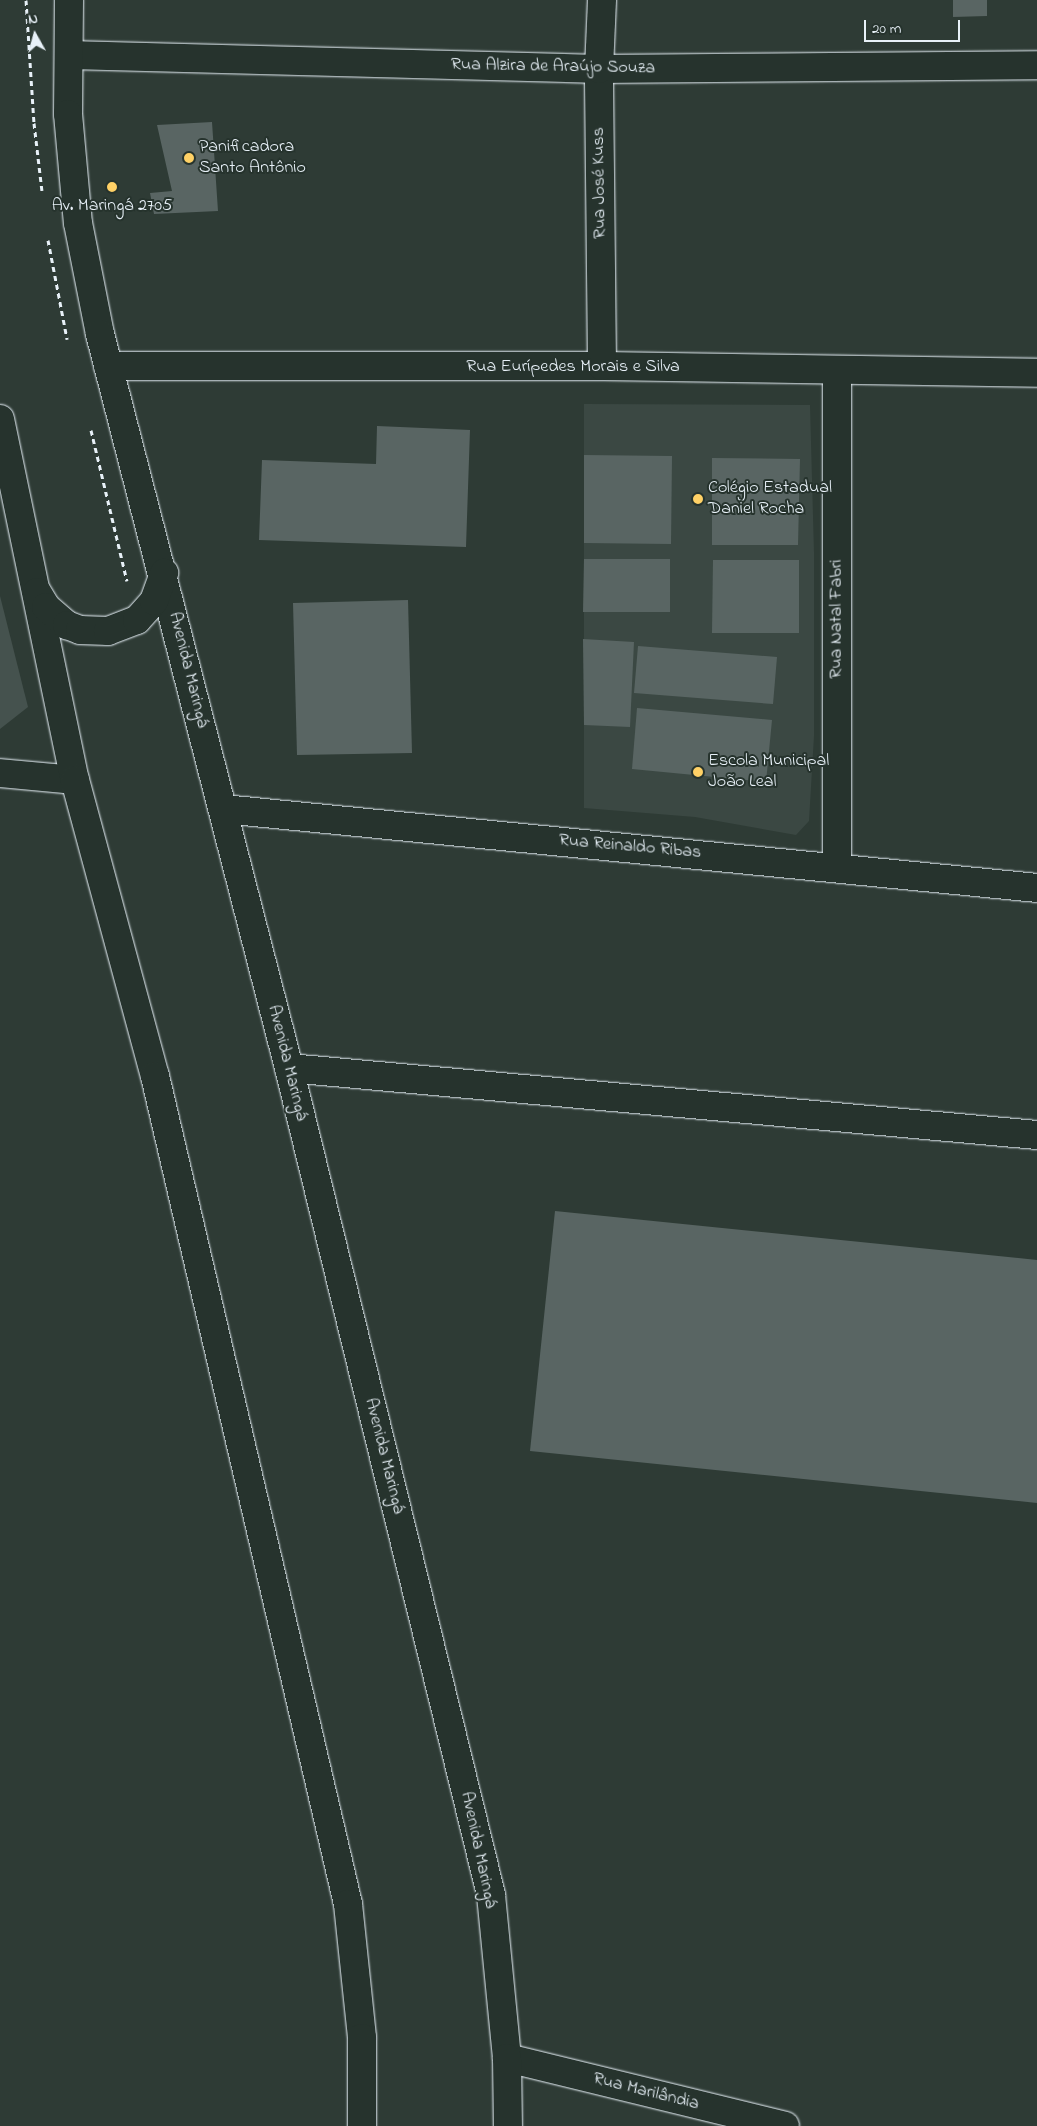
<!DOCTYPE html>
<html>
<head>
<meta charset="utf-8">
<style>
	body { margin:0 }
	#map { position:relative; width:1037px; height:2126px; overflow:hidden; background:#2e3b35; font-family:"Indie Flower",sans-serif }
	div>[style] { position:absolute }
	.built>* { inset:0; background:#3b4843 }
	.green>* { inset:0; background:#45524e }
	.building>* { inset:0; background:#596563 }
	.path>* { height:3px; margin-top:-1.5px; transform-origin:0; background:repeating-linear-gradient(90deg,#e8f1f8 0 5px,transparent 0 9px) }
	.roads { filter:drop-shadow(0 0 1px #e8f1f8) drop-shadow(0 0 1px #e8f1f8) }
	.minor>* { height:28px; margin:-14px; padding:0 14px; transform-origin:14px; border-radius:14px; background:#26332d }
	.major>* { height:28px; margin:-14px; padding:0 14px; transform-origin:14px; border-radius:14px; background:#26332d }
	.dots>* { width:14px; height:14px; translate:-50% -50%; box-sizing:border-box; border:2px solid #26332d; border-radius:50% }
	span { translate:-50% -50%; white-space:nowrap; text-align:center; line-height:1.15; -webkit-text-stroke:4px #26332d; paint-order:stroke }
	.street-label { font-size:18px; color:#e8f1f8 }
	.poi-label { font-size:18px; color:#e8f1f8 }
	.left { translate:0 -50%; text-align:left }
	.north { position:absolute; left:10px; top:10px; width:50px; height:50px; -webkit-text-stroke:4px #26332d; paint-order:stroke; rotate:353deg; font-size:14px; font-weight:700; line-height:20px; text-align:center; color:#e8f1f8 }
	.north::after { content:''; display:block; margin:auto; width:18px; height:22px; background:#e8f1f8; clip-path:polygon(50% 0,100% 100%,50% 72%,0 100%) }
	.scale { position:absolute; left:864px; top:20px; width:96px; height:22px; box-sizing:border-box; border:2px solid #e8f1f8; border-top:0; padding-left:6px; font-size:15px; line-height:18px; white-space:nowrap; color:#e8f1f8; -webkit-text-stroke:4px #26332d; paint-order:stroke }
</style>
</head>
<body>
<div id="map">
	<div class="built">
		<div style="clip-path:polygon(584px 404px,810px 405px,814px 553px,814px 736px,809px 821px,796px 835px,695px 817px,584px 808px)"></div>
	</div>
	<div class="green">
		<div style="clip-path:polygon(0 596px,28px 707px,0 729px)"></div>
	</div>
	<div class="building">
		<div style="clip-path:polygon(953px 0,987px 0,987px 16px,953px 17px)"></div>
		<div style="clip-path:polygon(212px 122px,218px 211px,154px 214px,150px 193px,172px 191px,157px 125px)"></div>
		<div style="clip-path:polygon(377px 426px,470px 430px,466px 547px,259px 540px,262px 460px,376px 464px)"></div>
		<div style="clip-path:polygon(584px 455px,672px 456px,671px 544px,584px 543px)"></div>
		<div style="clip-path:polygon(712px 458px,800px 459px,798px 545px,712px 545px)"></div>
		<div style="clip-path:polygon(584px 559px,670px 559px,670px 612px,583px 612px)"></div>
		<div style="clip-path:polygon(713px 560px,799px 560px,799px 633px,712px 633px)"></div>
		<div style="clip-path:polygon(408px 600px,412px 753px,297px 755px,293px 603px)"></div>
		<div style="clip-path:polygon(583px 639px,634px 642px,630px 727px,584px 725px)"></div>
		<div style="clip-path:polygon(638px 646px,777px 657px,773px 704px,634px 693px)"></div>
		<div style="clip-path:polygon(637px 708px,772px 720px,766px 782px,632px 769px)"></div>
		<div style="clip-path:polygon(555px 1211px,1037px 1260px,1037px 1503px,530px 1451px)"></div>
	</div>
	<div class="path">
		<div style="left:26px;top:0;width:123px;rotate:86.3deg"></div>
		<div style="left:34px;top:123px;width:68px;rotate:83.3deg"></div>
		<div style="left:48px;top:240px;width:101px;rotate:79.1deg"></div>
		<div style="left:91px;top:430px;width:155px;rotate:76.6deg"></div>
	</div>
	<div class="roads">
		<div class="minor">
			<div style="left:69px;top:55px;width:530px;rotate:1.51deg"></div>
			<div style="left:599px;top:69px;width:438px;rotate:-0.5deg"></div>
			<div style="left:108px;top:366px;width:494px"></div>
			<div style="left:602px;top:366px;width:435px;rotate:0.9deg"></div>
			<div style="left:602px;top:366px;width:297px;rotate:-90.6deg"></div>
			<div style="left:599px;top:69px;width:69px;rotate:-87.5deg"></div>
			<div style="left:0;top:773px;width:75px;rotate:5.3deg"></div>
			<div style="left:223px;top:809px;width:818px;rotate:5.54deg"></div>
			<div style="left:837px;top:866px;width:495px;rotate:-90deg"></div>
			<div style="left:289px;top:1068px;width:751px;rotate:5.12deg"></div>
			<div style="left:507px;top:2058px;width:286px;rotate:13.7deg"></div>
		</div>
		<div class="major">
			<div style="left:69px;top:0;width:114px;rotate:90.5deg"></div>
			<div style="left:68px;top:114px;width:109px;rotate:84.8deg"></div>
			<div style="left:78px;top:223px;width:113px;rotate:78.8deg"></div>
			<div style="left:100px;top:334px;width:758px;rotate:75.56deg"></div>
			<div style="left:289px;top:1068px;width:851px;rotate:76.27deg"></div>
			<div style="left:491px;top:1895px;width:164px;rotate:84.4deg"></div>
			<div style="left:507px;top:2058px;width:68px;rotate:89.2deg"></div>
			<div style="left:0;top:419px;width:369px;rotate:78.3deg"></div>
			<div style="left:75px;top:780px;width:307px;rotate:74.9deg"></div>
			<div style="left:155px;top:1076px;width:850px;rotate:76.88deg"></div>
			<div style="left:348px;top:1904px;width:135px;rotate:84deg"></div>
			<div style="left:362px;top:2038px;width:88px;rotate:90deg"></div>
			<div style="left:37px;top:592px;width:17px;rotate:59deg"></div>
			<div style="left:46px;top:607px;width:28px;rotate:41deg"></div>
			<div style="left:67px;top:625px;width:14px;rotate:21deg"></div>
			<div style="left:80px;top:630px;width:28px;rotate:2deg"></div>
			<div style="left:108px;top:631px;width:31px;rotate:-21deg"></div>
			<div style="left:137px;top:620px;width:25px;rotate:-48deg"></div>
			<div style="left:154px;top:601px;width:30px;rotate:-70deg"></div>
		</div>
	</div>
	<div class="dots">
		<div style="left:189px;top:158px;background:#ffd166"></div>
		<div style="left:112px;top:187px;background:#ffd166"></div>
		<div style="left:698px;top:499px;background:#ffd166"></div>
		<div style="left:698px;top:772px;background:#ffd166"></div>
	</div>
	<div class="street-label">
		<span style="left:553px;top:67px;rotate:1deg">Rua Alzira de Araújo Souza</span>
		<span style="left:600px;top:183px;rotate:-91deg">Rua José Kuss</span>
		<span style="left:573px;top:367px">Rua Eurípedes Morais e Silva</span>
		<span style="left:837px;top:619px;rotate:-90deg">Rua Natal Fabri</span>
		<span style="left:188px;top:670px;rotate:76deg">Avenida Maringá</span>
		<span style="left:630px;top:847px;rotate:5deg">Rua Reinaldo Ribas</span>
		<span style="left:287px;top:1063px;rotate:76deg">Avenida Maringá</span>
		<span style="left:384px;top:1456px;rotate:76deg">Avenida Maringá</span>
		<span style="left:478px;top:1850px;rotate:78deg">Avenida Maringá</span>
		<span style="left:646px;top:2092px;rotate:14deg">Rua Marilândia</span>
	</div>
	<div class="poi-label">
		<span class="left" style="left:199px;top:158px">Panificadora<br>Santo Antônio</span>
		<span style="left:112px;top:206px">Av. Maringá 2705</span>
		<span class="left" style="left:708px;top:499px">Colégio Estadual<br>Daniel Rocha</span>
		<span class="left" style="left:708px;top:772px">Escola Municipal<br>João Leal</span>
	</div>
	<div class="north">N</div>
	<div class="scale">20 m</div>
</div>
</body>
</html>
